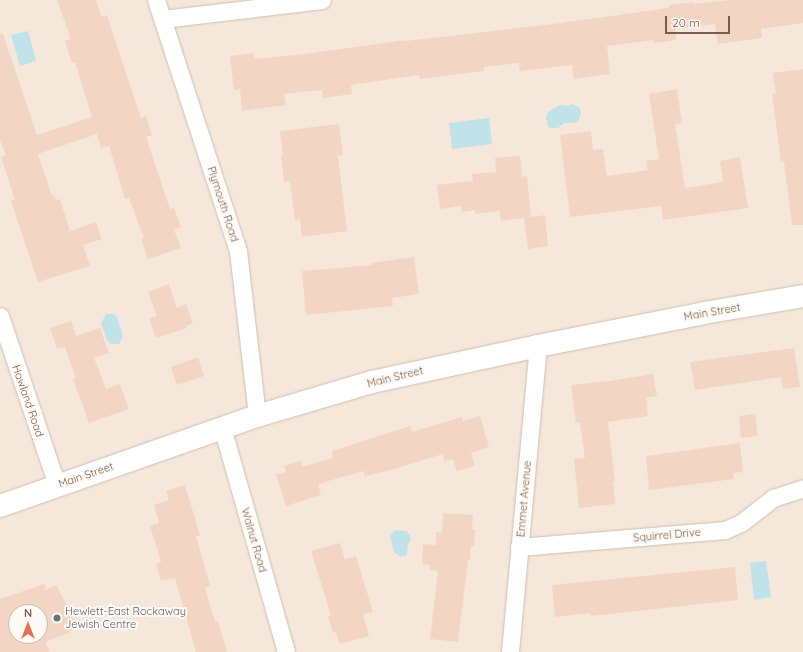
<!DOCTYPE html>
<html>
<head>
<meta charset="utf-8">
<style>
	body { margin:0 }
	#map { position:relative; width:803px; height:652px; overflow:hidden; background:#fdf6ec; font-family:Quicksand,sans-serif }
	div>[style] { position:absolute }
	.residential>* { inset:0; background:#f5e8da }
	.water>* { inset:0; background:#bfe3e8 }
	.building>* { inset:0; background:#f3d5c3 }
	.roads { filter:drop-shadow(0 0 1px #d1beb0) drop-shadow(0 0 1px #d1beb0) }
	.minor>* { height:17px; margin:-8.5px; padding:0 8.5px; transform-origin:8.5px; border-radius:8.5px; background:#fff }
	.secondary>* { height:22px; margin:-11px; padding:0 11px; transform-origin:11px; border-radius:11px; background:#fff }
	.dots>* { width:11px; height:11px; translate:-50% -50%; box-sizing:border-box; border:2px solid #fffaf3; border-radius:50% }
	span { translate:-50% -50%; white-space:nowrap; text-align:center; line-height:1.15; -webkit-text-stroke:4px #fffaf3; paint-order:stroke }
	.street-label { font-size:11px; color:#7a5c4d }
	.worship-label { font-size:11px; color:#5b616d }
	.left { translate:0 -50%; text-align:left }
	.north { position:absolute; left:8px; top:604px; width:40px; height:40px; box-sizing:border-box; background:#fffaf3; border:1px solid #cabbb1; border-radius:50%; rotate:0deg; font-size:11px; font-weight:700; line-height:16px; text-align:center; color:#7a5c4d }
	.north::after { content:''; display:block; margin:auto; width:14px; height:18px; background:#e76f51; clip-path:polygon(50% 0,100% 100%,50% 72%,0 100%) }
	.scale { position:absolute; left:665px; top:16px; width:65px; height:18px; box-sizing:border-box; border:2px solid #7a5c4d; border-top:0; padding-left:5px; font-size:12px; line-height:14px; white-space:nowrap; color:#7a5c4d; -webkit-text-stroke:3px #fffaf3; paint-order:stroke }
</style>
</head>
<body>
<div id="map">
	<div class="residential">
		<div style="clip-path:polygon(evenodd,0 0,803px 0,803px 652px,0 652px,0 0,16px 612px,40px 612px,40px 636px,16px 636px,16px 612px)"></div>
	</div>
	<div class="water">
		<div style="clip-path:polygon(28px 31px,36px 61px,20px 66px,11px 35px)"></div>
		<div style="clip-path:polygon(572px 104px,580px 108px,581px 113px,579px 120px,574px 123px,564px 123px,558px 128px,551px 128px,548px 126px,546px 117px,548px 112px,560px 105px,566px 106px)"></div>
		<div style="clip-path:polygon(489px 118px,492px 144px,452px 149px,449px 123px)"></div>
		<div style="clip-path:polygon(106px 314px,114px 314px,117px 317px,123px 336px,119px 344px,111px 344px,107px 341px,101px 323px)"></div>
		<div style="clip-path:polygon(395px 530px,406px 531px,410px 535px,411px 539px,408px 544px,407px 555px,401px 557px,394px 552px,390px 536px)"></div>
		<div style="clip-path:polygon(766px 561px,771px 597px,754px 600px,750px 563px)"></div>
	</div>
	<div class="building">
		<div style="clip-path:polygon(57px 0,96px 0,102px 17px,107px 15px,141px 118px,146px 116px,152px 135px,146px 137px,170px 209px,174px 208px,181px 227px,174px 230px,181px 248px,148px 259px,141px 239px,144px 238px,129px 198px,125px 199px,109px 146px,101px 148px,97px 134px,38px 154px,52px 196px,54px 195px,56px 200px,60px 199px,70px 231px,96px 222px,102px 239px,83px 245px,90px 266px,38px 282px,11px 201px,15px 200px,1px 157px,6px 155px,0 140px,0 34px,3px 34px,37px 135px,92px 117px,75px 62px,72px 63px,65px 41px,71px 39px)"></div>
		<div style="clip-path:polygon(729px 0,803px 0,803px 23px,761px 29px,762px 38px,718px 44px,715px 24px,675px 29px,676px 40px,654px 43px,654px 40px,607px 46px,610px 74px,574px 79px,572px 65px,520px 71px,519px 63px,484px 67px,484px 71px,420px 79px,419px 75px,351px 85px,352px 94px,323px 98px,322px 90px,284px 94px,286px 105px,242px 111px,240px 89px,234px 90px,230px 56px,254px 53px,254px 59px,305px 54px,406px 40px,406px 41px,553px 24px,669px 8px,669px 5px,694px 2px,694px 4px)"></div>
		<div style="clip-path:polygon(803px 69px,803px 225px,792px 225px,784px 162px,781px 162px,772px 94px,776px 94px,773px 73px)"></div>
		<div style="clip-path:polygon(677px 89px,682px 123px,675px 124px,685px 188px,723px 182px,720px 161px,740px 157px,748px 208px,663px 220px,661px 206px,570px 217px,560px 135px,591px 131px,593px 150px,603px 149px,607px 176px,648px 170px,646px 161px,659px 159px,649px 94px)"></div>
		<div style="clip-path:polygon(339px 124px,343px 155px,338px 156px,347px 231px,302px 237px,300px 219px,295px 220px,290px 181px,284px 182px,281px 155px,283px 155px,280px 131px)"></div>
		<div style="clip-path:polygon(520px 156px,522px 177px,527px 176px,531px 217px,545px 215px,548px 246px,528px 249px,524px 218px,501px 221px,500px 211px,475px 214px,475px 210px,462px 212px,461px 206px,440px 209px,437px 185px,473px 181px,472px 174px,496px 172px,495px 158px)"></div>
		<div style="clip-path:polygon(414px 257px,419px 294px,392px 298px,393px 306px,306px 315px,302px 271px,371px 265px,371px 263px)"></div>
		<div style="clip-path:polygon(169px 284px,177px 308px,186px 304px,193px 323px,186px 326px,187px 328px,156px 338px,149px 318px,157px 316px,148px 292px)"></div>
		<div style="clip-path:polygon(71px 321px,76px 336px,100px 328px,109px 353px,94px 358px,106px 389px,120px 384px,129px 409px,89px 423px,73px 379px,76px 379px,65px 347px,57px 349px,50px 328px)"></div>
		<div style="clip-path:polygon(794px 348px,800px 387px,783px 389px,781px 377px,695px 390px,690px 362px)"></div>
		<div style="clip-path:polygon(198px 357px,204px 376px,177px 385px,171px 367px)"></div>
		<div style="clip-path:polygon(653px 374px,657px 396px,646px 398px,648px 416px,608px 422px,615px 481px,613px 482px,615px 504px,579px 508px,574px 459px,585px 458px,580px 423px,576px 423px,571px 385px,610px 381px)"></div>
		<div style="clip-path:polygon(755px 414px,758px 436px,741px 438px,739px 416px)"></div>
		<div style="clip-path:polygon(480px 416px,489px 447px,471px 453px,475px 466px,457px 471px,453px 459px,444px 461px,443px 454px,391px 470px,365px 476px,363px 471px,318px 484px,321px 495px,286px 506px,276px 474px,286px 472px,284px 466px,301px 461px,302px 467px,333px 458px,332px 451px,410px 426px,412px 432px,462px 417px,463px 421px)"></div>
		<div style="clip-path:polygon(740px 443px,743px 472px,733px 473px,734px 479px,649px 490px,646px 456px)"></div>
		<div style="clip-path:polygon(185px 485px,200px 535px,196px 536px,210px 586px,205px 588px,215px 622px,218px 621px,227px 652px,196px 652px,175px 578px,161px 581px,156px 564px,161px 562px,150px 526px,159px 523px,154px 505px,169px 500px,166px 491px)"></div>
		<div style="clip-path:polygon(443px 513px,473px 515px,472px 529px,475px 529px,474px 546px,471px 546px,470px 560px,468px 560px,458px 642px,430px 639px,438px 571px,430px 570px,430px 565px,422px 564px,423px 544px,436px 545px,436px 532px,442px 533px)"></div>
		<div style="clip-path:polygon(340px 543px,345px 559px,356px 556px,373px 612px,363px 614px,369px 636px,340px 644px,336px 632px,333px 633px,328px 616px,331px 615px,311px 551px)"></div>
		<div style="clip-path:polygon(735px 567px,738px 600px,591px 616px,591px 613px,555px 617px,552px 585px)"></div>
		<div style="clip-path:polygon(evenodd,44px 584px,46px 590px,56px 585px,77px 625px,69px 633px,45px 642px,50px 652px,0 652px,0 599px,44px 584px,16px 612px,40px 612px,40px 636px,16px 636px,16px 612px)"></div>
	</div>
	<div class="roads">
		<div class="minor">
			<div style="left:156px;top:0;width:264px;rotate:71.9deg"></div>
			<div style="left:238px;top:251px;width:166px;rotate:83.4deg"></div>
			<div style="left:163px;top:19px;width:160px;rotate:-6.8deg"></div>
			<div style="left:0;top:316px;width:178px;rotate:71.4deg"></div>
			<div style="left:222px;top:427px;width:234px;rotate:74.1deg"></div>
			<div style="left:519px;top:547px;width:207px;rotate:-4.7deg"></div>
			<div style="left:725px;top:530px;width:17px;rotate:-24deg"></div>
			<div style="left:741px;top:523px;width:41px;rotate:-38deg"></div>
			<div style="left:773px;top:498px;width:32px;rotate:-18deg"></div>
			<div style="left:510px;top:652px;width:307px;rotate:-84.8deg"></div>
		</div>
		<div class="secondary">
			<div style="left:0;top:506px;width:272px;rotate:-19.3deg"></div>
			<div style="left:257px;top:416px;width:120px;rotate:-16.5deg"></div>
			<div style="left:372px;top:382px;width:170px;rotate:-12.2deg"></div>
			<div style="left:538px;top:346px;width:169px;rotate:-11.2deg"></div>
			<div style="left:704px;top:313px;width:100px;rotate:-9.7deg"></div>
		</div>
	</div>
	<div class="dots">
		<div style="left:57px;top:618px;background:#6b7280"></div>
	</div>
	<div class="street-label">
		<span style="left:223px;top:204px;rotate:72deg">Plymouth Road</span>
		<span style="left:712px;top:312px;rotate:-10deg">Main Street</span>
		<span style="left:395px;top:377px;rotate:-14deg">Main Street</span>
		<span style="left:28px;top:401px;rotate:71deg">Howland Road</span>
		<span style="left:86px;top:475px;rotate:-19deg">Main Street</span>
		<span style="left:524px;top:499px;rotate:-85deg">Emmet Avenue</span>
		<span style="left:667px;top:535px;rotate:-5deg">Squirrel Drive</span>
		<span style="left:254px;top:540px;rotate:74deg">Walnut Road</span>
	</div>
	<div class="worship-label">
		<span class="left" style="left:65px;top:618px">Hewlett-East Rockaway<br>Jewish Centre</span>
	</div>
	<div class="north">N</div>
	<div class="scale">20 m</div>
</div>
</body>
</html>
